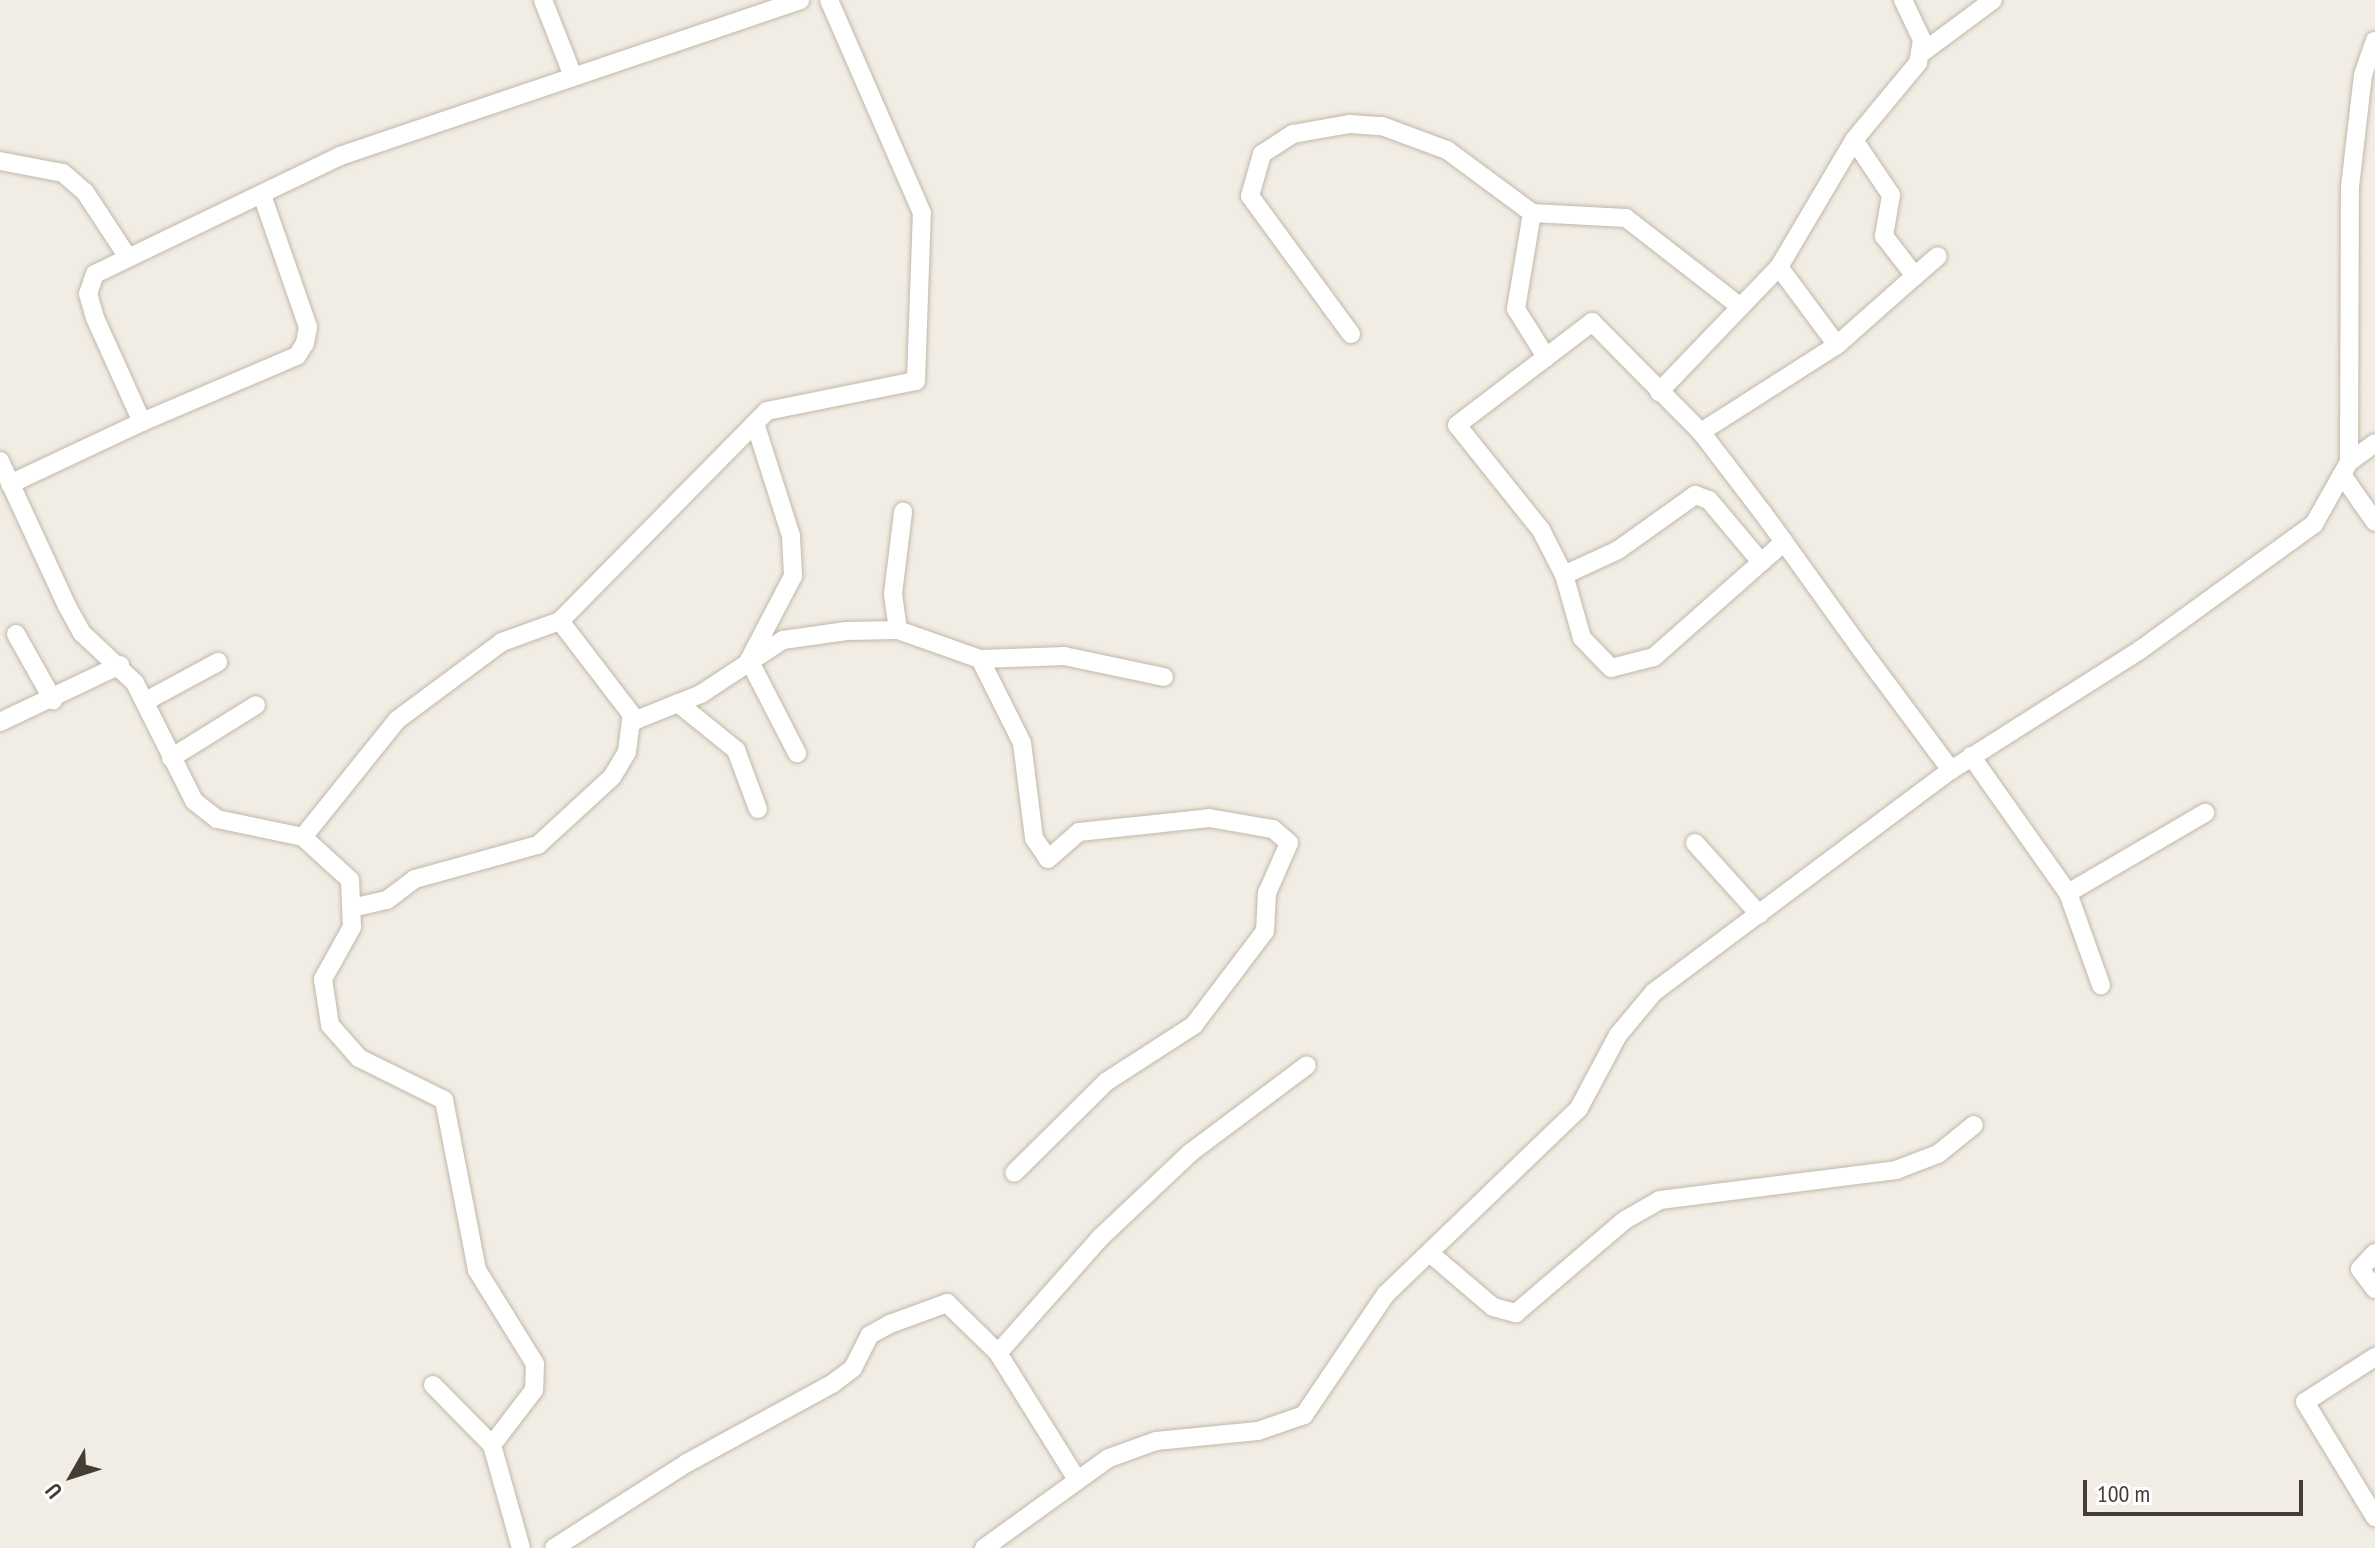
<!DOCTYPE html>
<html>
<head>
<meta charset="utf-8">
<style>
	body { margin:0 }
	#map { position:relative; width:2375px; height:1548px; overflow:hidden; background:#f2ede4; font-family:"PT Sans Narrow",sans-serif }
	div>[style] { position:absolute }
	.roads { filter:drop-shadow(0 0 2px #c0b8a9) drop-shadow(0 0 2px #c0b8a9) }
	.minor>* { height:18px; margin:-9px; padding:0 9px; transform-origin:9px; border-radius:9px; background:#fff }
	span { translate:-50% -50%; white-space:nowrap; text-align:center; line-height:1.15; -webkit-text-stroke:7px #fff; paint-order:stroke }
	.north { position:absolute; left:32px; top:1436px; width:80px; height:80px; -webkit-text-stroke:6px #fff; paint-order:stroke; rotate:231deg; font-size:22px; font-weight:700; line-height:32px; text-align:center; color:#443d34 }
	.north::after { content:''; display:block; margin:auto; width:28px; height:36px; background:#443d34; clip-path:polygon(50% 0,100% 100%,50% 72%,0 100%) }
	.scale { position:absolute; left:2083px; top:1480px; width:220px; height:36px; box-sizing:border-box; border:4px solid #443d34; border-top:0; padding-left:10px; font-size:24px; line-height:28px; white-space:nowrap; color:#443d34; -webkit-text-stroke:6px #fff; paint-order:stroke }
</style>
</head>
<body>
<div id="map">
	<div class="roads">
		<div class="minor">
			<div style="left:543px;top:0;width:82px;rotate:68.5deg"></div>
			<div style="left:1923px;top:52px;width:87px;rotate:-36.6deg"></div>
			<div style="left:0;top:161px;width:64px;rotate:10.8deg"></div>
			<div style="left:63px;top:173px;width:29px;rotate:41deg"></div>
			<div style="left:85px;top:192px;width:77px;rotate:56.7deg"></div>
			<div style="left:1532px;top:213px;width:97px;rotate:99.5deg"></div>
			<div style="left:1516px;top:309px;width:57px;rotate:58deg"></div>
			<div style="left:1779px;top:267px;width:97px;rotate:53.4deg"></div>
			<div style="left:1915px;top:276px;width:30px;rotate:-41deg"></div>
			<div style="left:1351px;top:334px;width:171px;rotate:-126.2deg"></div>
			<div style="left:1250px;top:196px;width:44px;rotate:-74.1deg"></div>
			<div style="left:1262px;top:154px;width:37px;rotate:-33deg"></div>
			<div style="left:1293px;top:134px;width:58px;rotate:-10deg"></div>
			<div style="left:1350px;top:124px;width:32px;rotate:4deg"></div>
			<div style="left:1382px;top:126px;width:69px;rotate:20.3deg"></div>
			<div style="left:1447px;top:150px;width:106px;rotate:36.5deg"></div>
			<div style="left:1532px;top:213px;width:94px;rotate:3deg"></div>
			<div style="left:1626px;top:218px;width:140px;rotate:37.8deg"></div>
			<div style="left:1659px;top:392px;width:173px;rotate:-46.2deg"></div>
			<div style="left:1779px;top:267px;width:147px;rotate:-59.4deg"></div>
			<div style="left:1854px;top:140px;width:100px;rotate:-50.3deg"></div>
			<div style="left:1918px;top:63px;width:23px;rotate:-80deg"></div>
			<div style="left:1922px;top:40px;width:44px;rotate:-115.4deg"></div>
			<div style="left:142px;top:422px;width:168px;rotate:-23.1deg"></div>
			<div style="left:297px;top:356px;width:15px;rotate:-58deg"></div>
			<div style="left:305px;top:343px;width:16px;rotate:-79deg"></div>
			<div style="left:308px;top:327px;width:137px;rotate:-109.2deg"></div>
			<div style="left:755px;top:423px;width:119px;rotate:72.3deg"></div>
			<div style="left:791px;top:536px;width:40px;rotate:87.1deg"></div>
			<div style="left:793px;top:576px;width:95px;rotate:117.6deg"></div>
			<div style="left:749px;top:660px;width:105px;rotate:62.7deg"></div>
			<div style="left:1701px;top:432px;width:161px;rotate:-32.6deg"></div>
			<div style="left:1837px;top:345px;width:104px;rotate:-41.5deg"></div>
			<div style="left:1915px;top:276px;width:51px;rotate:-127.8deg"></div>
			<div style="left:1884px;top:236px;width:42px;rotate:-80.3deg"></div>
			<div style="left:1891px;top:195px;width:66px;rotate:-123.9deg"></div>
			<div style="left:0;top:461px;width:160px;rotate:65.2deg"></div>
			<div style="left:67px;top:606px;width:31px;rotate:61deg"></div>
			<div style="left:82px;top:633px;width:73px;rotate:43.3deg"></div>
			<div style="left:135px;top:683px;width:132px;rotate:63.4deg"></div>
			<div style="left:194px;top:801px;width:29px;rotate:38deg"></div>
			<div style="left:217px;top:819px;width:88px;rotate:11.8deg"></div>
			<div style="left:303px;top:837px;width:64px;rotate:42.5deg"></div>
			<div style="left:350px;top:880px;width:47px;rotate:87.6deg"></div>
			<div style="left:352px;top:927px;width:60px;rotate:119.1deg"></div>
			<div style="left:323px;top:979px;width:47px;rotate:81.3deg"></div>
			<div style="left:330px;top:1025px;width:44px;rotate:48.7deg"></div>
			<div style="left:359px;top:1058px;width:95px;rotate:26.3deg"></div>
			<div style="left:444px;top:1100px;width:173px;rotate:79deg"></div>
			<div style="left:477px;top:1270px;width:110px;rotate:58.3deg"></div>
			<div style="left:535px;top:1364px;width:26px;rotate:92deg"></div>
			<div style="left:534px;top:1390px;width:69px;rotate:127.4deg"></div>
			<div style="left:492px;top:1445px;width:107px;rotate:74.3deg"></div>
			<div style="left:2349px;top:462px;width:32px;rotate:-36deg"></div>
			<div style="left:2345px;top:479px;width:52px;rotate:55.1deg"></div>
			<div style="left:10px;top:484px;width:146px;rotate:-25.2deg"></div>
			<div style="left:142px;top:422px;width:114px;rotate:-114.3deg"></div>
			<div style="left:95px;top:318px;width:25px;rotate:-106deg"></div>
			<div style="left:88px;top:294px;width:21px;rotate:-71deg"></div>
			<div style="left:95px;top:274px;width:272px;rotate:-25.7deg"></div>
			<div style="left:340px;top:156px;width:486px;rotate:-18.7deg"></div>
			<div style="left:1784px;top:542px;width:174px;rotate:138.5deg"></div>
			<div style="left:1654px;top:657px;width:44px;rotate:165.7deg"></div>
			<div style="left:1611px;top:668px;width:42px;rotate:-134deg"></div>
			<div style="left:1582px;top:638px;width:66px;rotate:-105.9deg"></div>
			<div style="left:1564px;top:575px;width:51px;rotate:-117.1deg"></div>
			<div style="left:1541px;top:530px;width:134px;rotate:-128.7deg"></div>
			<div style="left:1457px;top:425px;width:170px;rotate:-37.3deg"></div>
			<div style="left:1592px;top:322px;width:155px;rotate:45.3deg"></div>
			<div style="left:1701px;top:432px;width:102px;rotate:52.6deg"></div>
			<div style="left:1763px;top:513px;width:36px;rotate:54deg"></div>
			<div style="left:1784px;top:542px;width:132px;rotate:54.3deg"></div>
			<div style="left:1861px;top:649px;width:151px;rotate:53.4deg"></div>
			<div style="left:1564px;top:575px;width:60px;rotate:-24.8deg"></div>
			<div style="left:1618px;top:550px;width:95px;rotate:-35.5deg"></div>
			<div style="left:1695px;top:495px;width:15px;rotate:20deg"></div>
			<div style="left:1709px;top:500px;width:81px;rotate:50deg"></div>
			<div style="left:560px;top:621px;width:125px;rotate:52.5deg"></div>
			<div style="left:636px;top:720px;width:70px;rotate:-21.8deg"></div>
			<div style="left:701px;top:694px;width:98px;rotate:-33.4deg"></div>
			<div style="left:783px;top:640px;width:64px;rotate:-8.1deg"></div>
			<div style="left:846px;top:631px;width:52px;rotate:-1.1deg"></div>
			<div style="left:898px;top:630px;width:87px;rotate:19.5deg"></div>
			<div style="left:980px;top:659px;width:84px;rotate:-2deg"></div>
			<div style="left:1064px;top:656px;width:102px;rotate:11.9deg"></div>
			<div style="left:898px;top:630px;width:36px;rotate:-98deg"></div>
			<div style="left:893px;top:594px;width:83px;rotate:-83deg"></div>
			<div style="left:16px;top:634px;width:76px;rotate:60.7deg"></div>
			<div style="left:980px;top:659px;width:94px;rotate:63.4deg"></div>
			<div style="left:1022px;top:743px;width:96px;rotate:82.8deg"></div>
			<div style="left:1034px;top:838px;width:25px;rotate:56deg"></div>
			<div style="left:1048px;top:859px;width:41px;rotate:-41.1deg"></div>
			<div style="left:1079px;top:832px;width:131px;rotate:-6.1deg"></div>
			<div style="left:1209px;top:818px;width:65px;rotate:9.8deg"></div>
			<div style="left:1273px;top:829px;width:21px;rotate:41deg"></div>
			<div style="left:1289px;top:843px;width:55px;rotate:113.7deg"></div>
			<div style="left:1267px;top:893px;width:38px;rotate:93deg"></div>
			<div style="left:1265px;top:931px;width:118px;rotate:127.1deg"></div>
			<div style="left:1194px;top:1025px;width:105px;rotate:147.1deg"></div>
			<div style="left:1106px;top:1082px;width:129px;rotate:135.3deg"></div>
			<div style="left:146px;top:701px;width:82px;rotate:-28.4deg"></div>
			<div style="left:678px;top:703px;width:75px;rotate:39deg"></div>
			<div style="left:736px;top:750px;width:63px;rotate:69.6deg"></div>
			<div style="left:0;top:722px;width:133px;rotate:-25.4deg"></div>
			<div style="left:1971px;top:756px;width:168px;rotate:54.7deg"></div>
			<div style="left:2068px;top:893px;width:98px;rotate:70.3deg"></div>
			<div style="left:171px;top:758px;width:100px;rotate:-31.9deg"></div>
			<div style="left:303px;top:837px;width:150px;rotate:-51.2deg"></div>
			<div style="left:397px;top:720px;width:131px;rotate:-36.6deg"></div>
			<div style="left:502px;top:642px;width:62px;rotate:-19.9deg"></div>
			<div style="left:560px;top:621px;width:295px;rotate:-45.4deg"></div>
			<div style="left:767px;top:411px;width:152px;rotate:-11.4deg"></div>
			<div style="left:916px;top:381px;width:168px;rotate:-88deg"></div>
			<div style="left:922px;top:213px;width:232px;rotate:-113.6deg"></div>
			<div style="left:1695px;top:843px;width:96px;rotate:48deg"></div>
			<div style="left:2068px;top:893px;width:159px;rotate:-30.3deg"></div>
			<div style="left:356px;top:907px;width:32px;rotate:-13deg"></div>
			<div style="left:387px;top:900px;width:35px;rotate:-37deg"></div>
			<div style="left:415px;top:879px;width:128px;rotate:-15.5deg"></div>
			<div style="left:538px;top:845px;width:100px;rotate:-42.6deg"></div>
			<div style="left:612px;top:777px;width:29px;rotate:-59deg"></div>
			<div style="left:627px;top:752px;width:33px;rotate:-83deg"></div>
			<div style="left:2375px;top:1253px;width:22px;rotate:133deg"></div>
			<div style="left:2360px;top:1269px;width:25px;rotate:53deg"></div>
			<div style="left:1432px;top:1255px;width:80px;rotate:40.4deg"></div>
			<div style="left:1493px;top:1307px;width:24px;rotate:15deg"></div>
			<div style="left:1516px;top:1313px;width:143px;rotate:-40.5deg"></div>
			<div style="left:1625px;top:1220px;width:40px;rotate:-29.7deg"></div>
			<div style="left:1660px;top:1200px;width:238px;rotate:-7.2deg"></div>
			<div style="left:1896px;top:1170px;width:45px;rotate:-20.9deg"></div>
			<div style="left:1938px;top:1154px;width:46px;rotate:-38.9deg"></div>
			<div style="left:998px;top:1353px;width:147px;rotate:58deg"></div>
			<div style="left:2375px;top:1357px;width:83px;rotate:147.3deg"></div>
			<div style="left:2305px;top:1402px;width:135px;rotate:58.7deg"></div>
			<div style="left:433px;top:1385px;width:84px;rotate:45.5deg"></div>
			<div style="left:554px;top:1548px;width:158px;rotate:-32.6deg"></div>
			<div style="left:687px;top:1463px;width:165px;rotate:-28.6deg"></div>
			<div style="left:832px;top:1384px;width:26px;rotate:-37deg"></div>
			<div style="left:853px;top:1368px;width:37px;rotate:-63deg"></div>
			<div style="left:870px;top:1335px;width:23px;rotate:-29deg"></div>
			<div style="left:890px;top:1324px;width:61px;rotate:-20.2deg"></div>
			<div style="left:947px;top:1303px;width:71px;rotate:44.4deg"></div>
			<div style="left:998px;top:1353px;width:155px;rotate:-48.4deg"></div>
			<div style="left:1101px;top:1237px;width:122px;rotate:-43.3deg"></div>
			<div style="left:1190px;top:1153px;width:146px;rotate:-36.9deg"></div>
			<div style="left:984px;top:1548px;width:154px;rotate:-35.8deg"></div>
			<div style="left:1109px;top:1458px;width:50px;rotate:-19.9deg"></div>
			<div style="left:1156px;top:1441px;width:102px;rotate:-5.6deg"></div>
			<div style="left:1258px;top:1431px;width:49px;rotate:-19.2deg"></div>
			<div style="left:1304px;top:1415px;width:146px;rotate:-55.9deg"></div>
			<div style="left:1386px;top:1294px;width:268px;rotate:-43.9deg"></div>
			<div style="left:1579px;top:1108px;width:83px;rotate:-61.9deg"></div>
			<div style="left:1618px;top:1035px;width:56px;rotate:-50.1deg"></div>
			<div style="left:1654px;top:992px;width:371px;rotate:-36.8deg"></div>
			<div style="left:1951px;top:770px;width:224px;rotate:-32.4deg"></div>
			<div style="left:2140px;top:650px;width:215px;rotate:-35.9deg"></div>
			<div style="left:2314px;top:524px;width:71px;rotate:-60.6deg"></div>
			<div style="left:2349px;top:462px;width:275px;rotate:-89.8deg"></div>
			<div style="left:2350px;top:187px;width:113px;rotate:-83.4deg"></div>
			<div style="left:2363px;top:75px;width:36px;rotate:-71deg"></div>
		</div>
	</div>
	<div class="north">U</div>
	<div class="scale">100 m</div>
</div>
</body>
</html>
